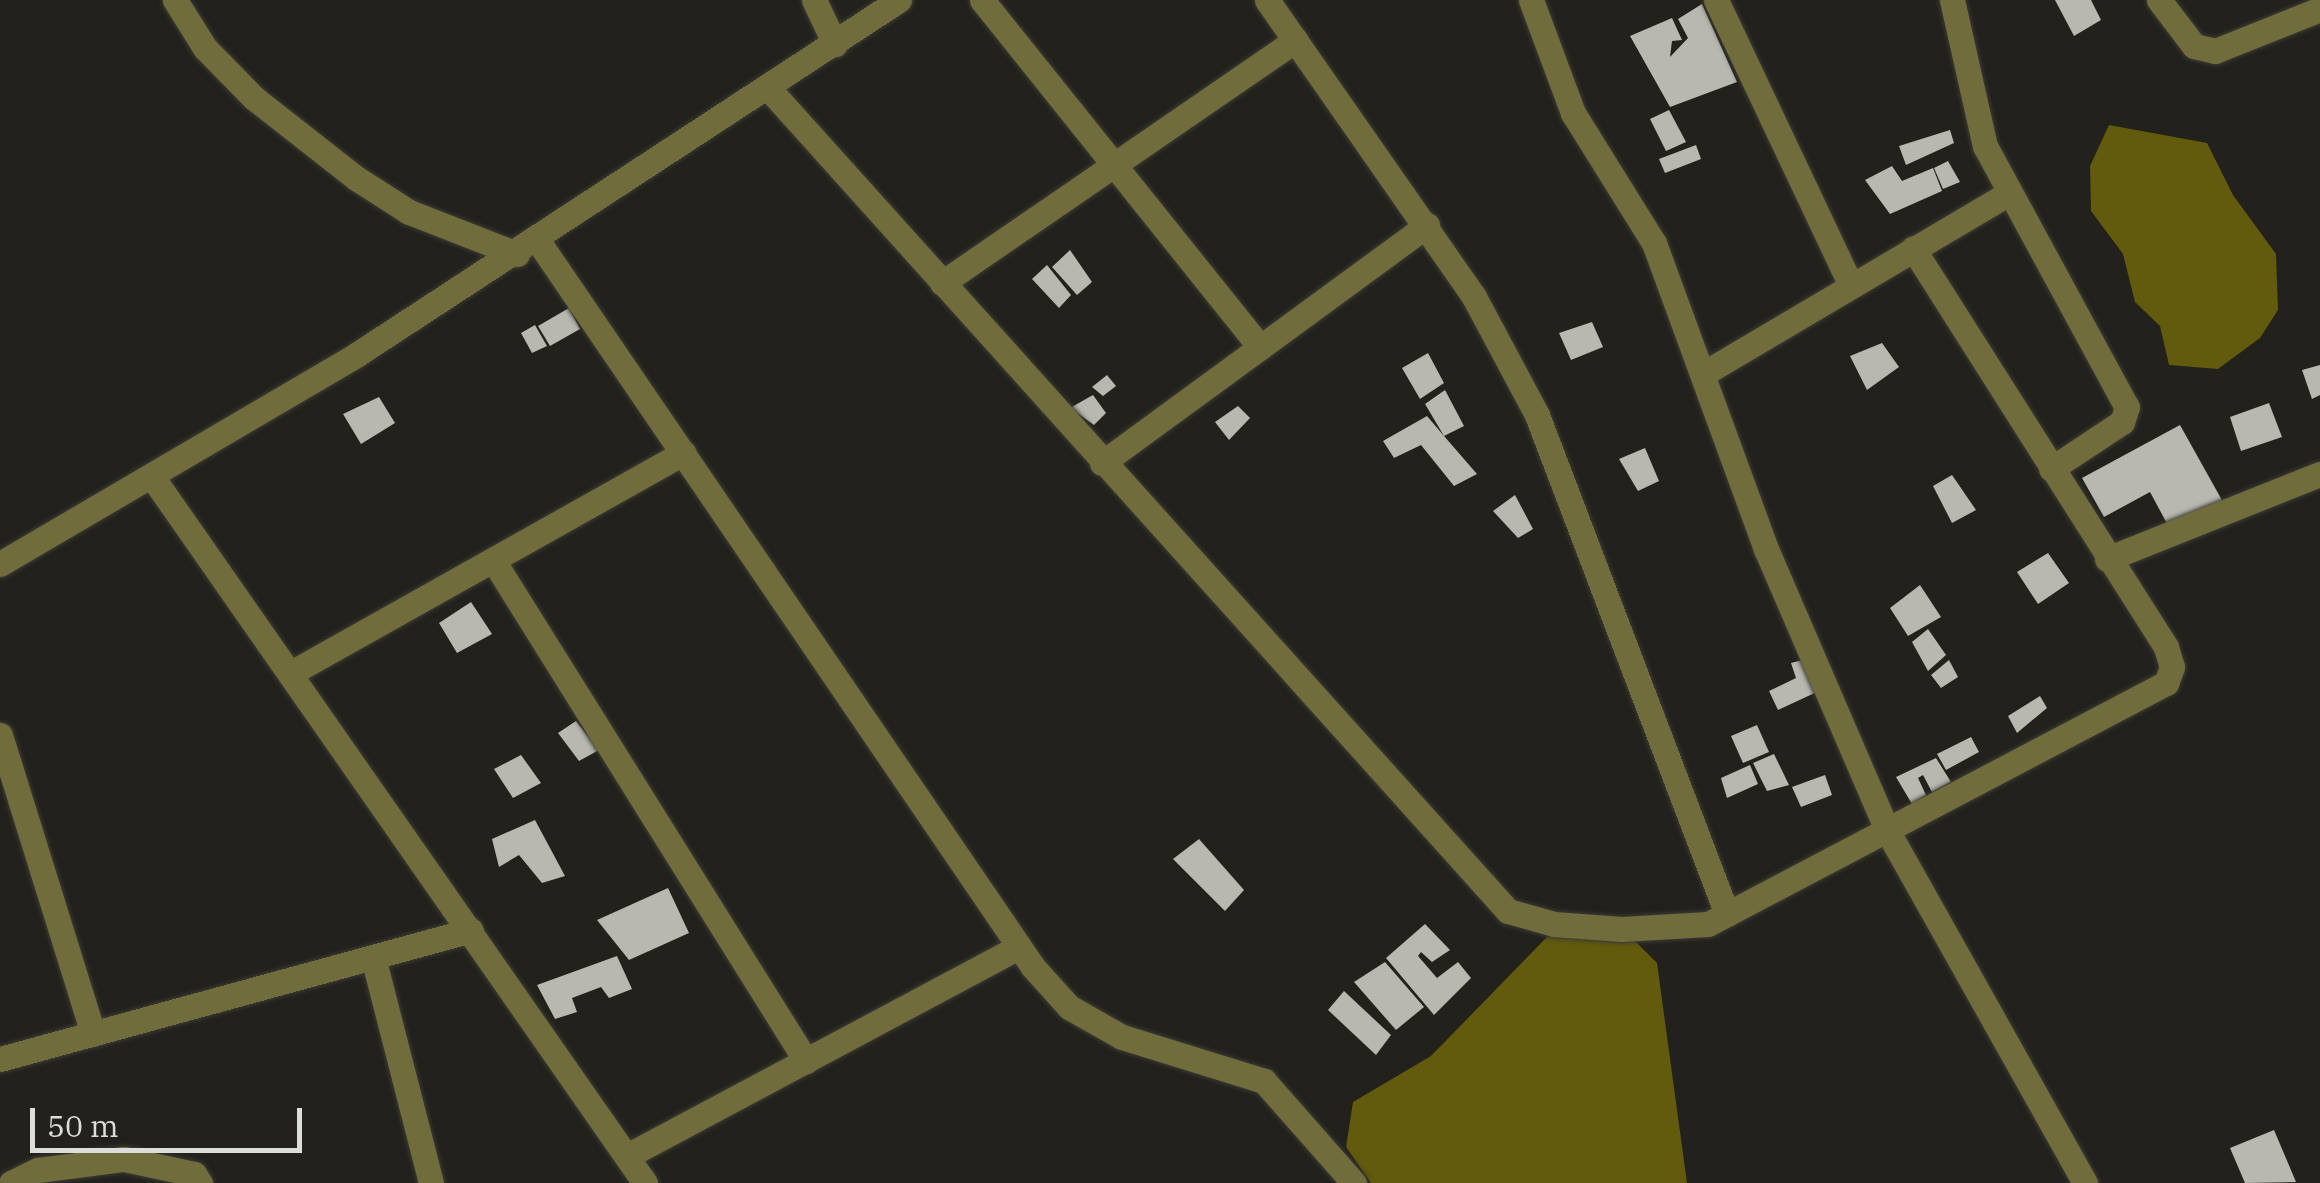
<!DOCTYPE html>
<html>
<head>
<meta charset="utf-8">
<style>
	body { margin:0 }
	#map { position:relative; width:2320px; height:1183px; overflow:hidden; background:#22211b; font-family:"IBM Plex Serif",serif }
	div>[style] { position:absolute }
	.water>* { inset:0; background:#625a0c }
	.building>* { inset:0; background:#b8b7b0 }
	.roads { filter:drop-shadow(0 0 2px #3c3b36) drop-shadow(0 0 2px #3c3b36) }
	.minor>* { height:25px; margin:-12.5px; padding:0 12.5px; transform-origin:12.5px; border-radius:12.5px; background:#716c3b }
	span { translate:-50% -50%; white-space:nowrap; text-align:center; line-height:1.15; -webkit-text-stroke:10px #22211b; paint-order:stroke }
	.scale { position:absolute; left:30px; top:1108px; width:272px; height:45px; box-sizing:border-box; border:5px solid #ddddd9; border-top:0; padding-left:12px; font-size:30px; line-height:35px; white-space:nowrap; color:#ddddd9; -webkit-text-stroke:8px #22211b; paint-order:stroke }
</style>
</head>
<body>
<div id="map">
	<div class="water">
		<div style="clip-path:polygon(2109px 125px,2207px 143px,2233px 195px,2276px 254px,2278px 310px,2260px 338px,2218px 369px,2169px 365px,2160px 326px,2135px 302px,2123px 254px,2091px 211px,2090px 166px)"></div>
		<div style="clip-path:polygon(1575px 933px,1635px 941px,1657px 963px,1687px 1183px,1371px 1183px,1346px 1147px,1353px 1102px,1431px 1056px,1547px 937px)"></div>
	</div>
	<div class="building">
		<div style="clip-path:polygon(2055px 0,2091px 0,2101px 20px,2074px 36px)"></div>
		<div style="clip-path:polygon(1702px 4px,1737px 82px,1670px 107px,1630px 36px,1672px 18px,1682px 40px,1672px 41px,1670px 57px,1688px 38px,1678px 19px)"></div>
		<div style="clip-path:polygon(1669px 110px,1686px 142px,1666px 151px,1650px 119px)"></div>
		<div style="clip-path:polygon(1950px 130px,1954px 143px,1906px 165px,1899px 146px)"></div>
		<div style="clip-path:polygon(1696px 145px,1701px 159px,1665px 173px,1659px 159px)"></div>
		<div style="clip-path:polygon(1948px 161px,1960px 182px,1943px 189px,1934px 168px)"></div>
		<div style="clip-path:polygon(1892px 166px,1902px 181px,1933px 168px,1942px 191px,1890px 214px,1865px 180px)"></div>
		<div style="clip-path:polygon(1070px 250px,1092px 282px,1077px 295px,1052px 267px)"></div>
		<div style="clip-path:polygon(1047px 265px,1071px 295px,1059px 308px,1032px 279px)"></div>
		<div style="clip-path:polygon(569px 308px,580px 329px,550px 346px,538px 326px)"></div>
		<div style="clip-path:polygon(1592px 322px,1603px 347px,1571px 360px,1559px 333px)"></div>
		<div style="clip-path:polygon(535px 325px,547px 346px,532px 353px,521px 333px)"></div>
		<div style="clip-path:polygon(1882px 343px,1899px 367px,1867px 390px,1850px 356px)"></div>
		<div style="clip-path:polygon(1428px 353px,1444px 383px,1420px 399px,1402px 368px)"></div>
		<div style="clip-path:polygon(2320px 365px,2320px 395px,2312px 399px,2302px 370px)"></div>
		<div style="clip-path:polygon(1107px 375px,1116px 386px,1103px 396px,1092px 387px)"></div>
		<div style="clip-path:polygon(1445px 390px,1464px 426px,1444px 436px,1425px 404px)"></div>
		<div style="clip-path:polygon(1093px 395px,1106px 413px,1094px 425px,1070px 408px)"></div>
		<div style="clip-path:polygon(379px 397px,395px 423px,361px 444px,343px 414px)"></div>
		<div style="clip-path:polygon(2269px 403px,2282px 437px,2241px 451px,2230px 417px)"></div>
		<div style="clip-path:polygon(1238px 406px,1250px 418px,1229px 440px,1215px 422px)"></div>
		<div style="clip-path:polygon(1427px 416px,1444px 436px,1477px 474px,1454px 486px,1421px 445px,1394px 458px,1383px 441px)"></div>
		<div style="clip-path:polygon(2180px 425px,2223px 502px,2171px 531px,2150px 492px,2104px 517px,2082px 478px)"></div>
		<div style="clip-path:polygon(1645px 448px,1659px 481px,1638px 491px,1619px 459px)"></div>
		<div style="clip-path:polygon(1952px 475px,1976px 510px,1952px 523px,1933px 486px)"></div>
		<div style="clip-path:polygon(1515px 495px,1533px 529px,1518px 538px,1493px 511px)"></div>
		<div style="clip-path:polygon(2048px 553px,2069px 583px,2038px 604px,2017px 572px)"></div>
		<div style="clip-path:polygon(1920px 585px,1941px 617px,1908px 636px,1890px 608px)"></div>
		<div style="clip-path:polygon(471px 602px,492px 634px,457px 653px,439px 623px)"></div>
		<div style="clip-path:polygon(1928px 629px,1946px 655px,1928px 671px,1912px 642px)"></div>
		<div style="clip-path:polygon(1806px 659px,1819px 691px,1778px 710px,1769px 691px,1796px 678px,1791px 663px)"></div>
		<div style="clip-path:polygon(1949px 660px,1958px 677px,1941px 688px,1931px 675px)"></div>
		<div style="clip-path:polygon(2040px 696px,2047px 708px,2017px 733px,2008px 716px)"></div>
		<div style="clip-path:polygon(576px 721px,599px 750px,579px 761px,558px 733px)"></div>
		<div style="clip-path:polygon(1757px 725px,1769px 752px,1743px 763px,1731px 736px)"></div>
		<div style="clip-path:polygon(1971px 737px,1979px 752px,1946px 770px,1937px 754px)"></div>
		<div style="clip-path:polygon(1774px 754px,1789px 785px,1767px 791px,1753px 763px)"></div>
		<div style="clip-path:polygon(521px 755px,541px 783px,513px 798px,494px 769px)"></div>
		<div style="clip-path:polygon(1936px 758px,1951px 782px,1932px 792px,1923px 775px,1918px 778px,1926px 795px,1912px 804px,1896px 777px)"></div>
		<div style="clip-path:polygon(1750px 765px,1758px 784px,1727px 798px,1721px 778px)"></div>
		<div style="clip-path:polygon(1825px 775px,1832px 795px,1801px 807px,1792px 787px)"></div>
		<div style="clip-path:polygon(535px 820px,565px 876px,542px 883px,519px 855px,499px 867px,492px 839px)"></div>
		<div style="clip-path:polygon(1199px 839px,1244px 890px,1225px 911px,1173px 859px)"></div>
		<div style="clip-path:polygon(668px 888px,689px 933px,629px 960px,597px 920px)"></div>
		<div style="clip-path:polygon(1425px 924px,1450px 950px,1432px 962px,1421px 952px,1418px 956px,1437px 978px,1458px 962px,1471px 978px,1434px 1015px,1386px 958px)"></div>
		<div style="clip-path:polygon(617px 956px,632px 989px,609px 998px,601px 987px,572px 998px,577px 1012px,555px 1019px,537px 985px)"></div>
		<div style="clip-path:polygon(1385px 962px,1424px 1007px,1396px 1030px,1354px 982px)"></div>
		<div style="clip-path:polygon(1344px 991px,1391px 1035px,1376px 1055px,1328px 1010px)"></div>
		<div style="clip-path:polygon(2274px 1130px,2296px 1182px,2245px 1183px,2230px 1148px)"></div>
	</div>
	<div class="roads">
		<div class="minor">
			<div style="left:175px;top:0;width:57px;rotate:58deg"></div>
			<div style="left:205px;top:48px;width:70px;rotate:45.6deg"></div>
			<div style="left:254px;top:98px;width:130px;rotate:38.1deg"></div>
			<div style="left:356px;top:178px;width:63px;rotate:32.7deg"></div>
			<div style="left:409px;top:212px;width:116px;rotate:21.3deg"></div>
			<div style="left:814px;top:0;width:49px;rotate:64.5deg"></div>
			<div style="left:982px;top:0;width:445px;rotate:51.3deg"></div>
			<div style="left:1267px;top:0;width:362px;rotate:55.1deg"></div>
			<div style="left:1474px;top:297px;width:134px;rotate:61.9deg"></div>
			<div style="left:1537px;top:415px;width:534px;rotate:69.16deg"></div>
			<div style="left:1531px;top:0;width:121px;rotate:69.6deg"></div>
			<div style="left:1573px;top:113px;width:153px;rotate:58.1deg"></div>
			<div style="left:1654px;top:243px;width:326px;rotate:69.9deg"></div>
			<div style="left:1766px;top:549px;width:306px;rotate:66.7deg"></div>
			<div style="left:1887px;top:830px;width:405px;rotate:60.7deg"></div>
			<div style="left:1716px;top:0;width:315px;rotate:64.7deg"></div>
			<div style="left:1952px;top:0;width:150px;rotate:77.3deg"></div>
			<div style="left:1985px;top:146px;width:297px;rotate:61.5deg"></div>
			<div style="left:2127px;top:407px;width:16px;rotate:108deg"></div>
			<div style="left:2122px;top:422px;width:85px;rotate:146.5deg"></div>
			<div style="left:2159px;top:0;width:58px;rotate:52.7deg"></div>
			<div style="left:2194px;top:46px;width:22px;rotate:13deg"></div>
			<div style="left:2215px;top:51px;width:113px;rotate:-21.8deg"></div>
			<div style="left:770px;top:90px;width:1104px;rotate:48.05deg"></div>
			<div style="left:1508px;top:911px;width:48px;rotate:15.8deg"></div>
			<div style="left:1554px;top:924px;width:68px;rotate:4.2deg"></div>
			<div style="left:1622px;top:929px;width:86px;rotate:-3.3deg"></div>
			<div style="left:1708px;top:924px;width:518px;rotate:-27.75deg"></div>
			<div style="left:2166px;top:683px;width:17px;rotate:-69deg"></div>
			<div style="left:2172px;top:667px;width:21px;rotate:-107deg"></div>
			<div style="left:2166px;top:647px;width:472px;rotate:-122.4deg"></div>
			<div style="left:538px;top:241px;width:879px;rotate:55.71deg"></div>
			<div style="left:1033px;top:967px;width:54px;rotate:48deg"></div>
			<div style="left:1069px;top:1007px;width:61px;rotate:29.5deg"></div>
			<div style="left:1122px;top:1037px;width:149px;rotate:17.2deg"></div>
			<div style="left:1264px;top:1081px;width:136px;rotate:48.6deg"></div>
			<div style="left:942px;top:283px;width:429px;rotate:-34.5deg"></div>
			<div style="left:1703px;top:374px;width:352px;rotate:-30.6deg"></div>
			<div style="left:1102px;top:463px;width:403px;rotate:-36.2deg"></div>
			<div style="left:153px;top:478px;width:860px;rotate:55.09deg"></div>
			<div style="left:2107px;top:559px;width:229px;rotate:-21.8deg"></div>
			<div style="left:493px;top:560px;width:591px;rotate:58deg"></div>
			<div style="left:0;top:564px;width:413px;rotate:-30.4deg"></div>
			<div style="left:356px;top:355px;width:649px;rotate:-33.18deg"></div>
			<div style="left:291px;top:673px;width:450px;rotate:-29.3deg"></div>
			<div style="left:0;top:735px;width:313px;rotate:72.7deg"></div>
			<div style="left:373px;top:957px;width:233px;rotate:75.6deg"></div>
			<div style="left:0;top:1059px;width:488px;rotate:-15.3deg"></div>
			<div style="left:627px;top:1156px;width:444px;rotate:-28.1deg"></div>
			<div style="left:11px;top:1183px;width:30px;rotate:-26deg"></div>
			<div style="left:38px;top:1170px;width:87px;rotate:-7.3deg"></div>
			<div style="left:124px;top:1159px;width:72px;rotate:12.1deg"></div>
			<div style="left:194px;top:1174px;width:11px;rotate:56deg"></div>
		</div>
	</div>
	<div class="scale">50 m</div>
</div>
</body>
</html>
